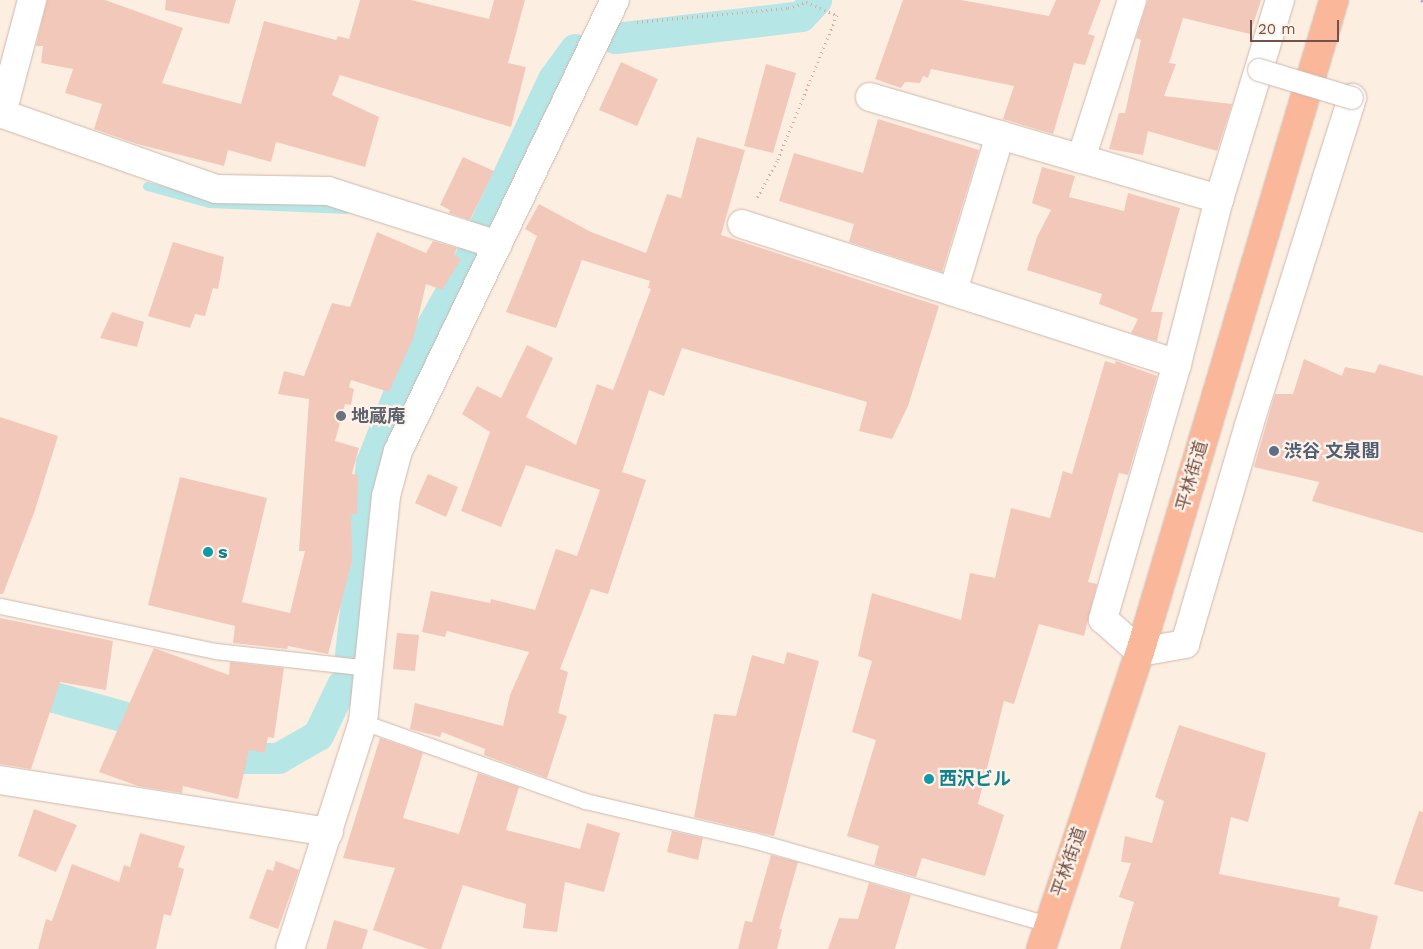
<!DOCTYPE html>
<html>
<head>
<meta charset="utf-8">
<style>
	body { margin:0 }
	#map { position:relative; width:1423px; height:949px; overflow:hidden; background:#fcefe2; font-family:"Work Sans","Noto Sans JP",sans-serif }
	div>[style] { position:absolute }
	.stream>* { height:9px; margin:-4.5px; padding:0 4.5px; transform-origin:4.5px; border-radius:4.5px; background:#b7e6e6 }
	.canal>* { height:31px; margin:-15.5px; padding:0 15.5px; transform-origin:15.5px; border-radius:15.5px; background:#b7e6e6 }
	.building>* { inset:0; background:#f2c8ba }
	.path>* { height:3px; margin-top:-1.5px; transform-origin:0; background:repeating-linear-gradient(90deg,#d7ab9d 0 1px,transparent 0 5px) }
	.roads { filter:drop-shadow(0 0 1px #d0b7ac) drop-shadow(0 0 1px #d0b7ac) }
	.service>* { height:15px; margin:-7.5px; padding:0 7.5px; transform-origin:7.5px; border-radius:7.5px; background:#fff }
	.minor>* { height:28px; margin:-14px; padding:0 14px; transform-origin:14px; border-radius:14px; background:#fff }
	.tertiary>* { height:28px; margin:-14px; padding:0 14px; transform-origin:14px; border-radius:14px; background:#fff }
	.trunk>* { height:28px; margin:-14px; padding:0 14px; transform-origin:14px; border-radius:14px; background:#fab799 }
	.rail>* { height:4px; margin-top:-2px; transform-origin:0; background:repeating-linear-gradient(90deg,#b0a1c6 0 8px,transparent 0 13px) }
	.bridges { filter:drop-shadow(0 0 1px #d0b7ac) drop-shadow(0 0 1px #d0b7ac) }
	.pedestrian-bridge>* { height:22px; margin:-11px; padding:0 11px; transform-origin:11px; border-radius:11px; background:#fff }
	.dots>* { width:14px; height:14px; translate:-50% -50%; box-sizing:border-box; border:2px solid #fff3e9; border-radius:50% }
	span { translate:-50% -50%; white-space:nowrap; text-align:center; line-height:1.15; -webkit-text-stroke:4.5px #fff3e9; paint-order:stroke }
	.worship-label { font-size:18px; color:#5b616d; font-weight:700 }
	.left { translate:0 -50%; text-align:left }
	.service-label { font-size:18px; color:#4e5e75; font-weight:700 }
	.street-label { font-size:18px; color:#745248 }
	.culture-label { font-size:18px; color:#0d838f; font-weight:700 }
	.scale { position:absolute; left:1250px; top:20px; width:89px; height:22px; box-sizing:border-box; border:2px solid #745248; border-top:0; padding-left:6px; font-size:15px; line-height:18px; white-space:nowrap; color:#745248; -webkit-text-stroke:4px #fff3e9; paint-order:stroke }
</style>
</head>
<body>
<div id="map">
	<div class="stream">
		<div style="left:147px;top:186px;width:64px;rotate:15.3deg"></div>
		<div style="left:209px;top:203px;width:137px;rotate:2.5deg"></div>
	</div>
	<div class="canal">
		<div style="left:615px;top:38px;width:187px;rotate:-6.7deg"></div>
		<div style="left:801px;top:16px;width:22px;rotate:-47deg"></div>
		<div style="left:485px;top:224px;width:160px;rotate:-64.9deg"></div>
		<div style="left:553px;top:79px;width:37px;rotate:-54deg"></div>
		<div style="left:350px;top:655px;width:193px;rotate:-83.8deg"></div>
		<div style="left:371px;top:463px;width:104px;rotate:-68.6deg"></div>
		<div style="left:409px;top:366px;width:127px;rotate:-60.8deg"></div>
		<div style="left:0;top:682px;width:145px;rotate:15.6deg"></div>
		<div style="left:140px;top:721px;width:27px;rotate:27deg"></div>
		<div style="left:206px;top:753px;width:10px;rotate:29deg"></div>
		<div style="left:215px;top:758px;width:63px"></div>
		<div style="left:278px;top:758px;width:46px;rotate:-29.9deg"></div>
		<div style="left:318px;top:735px;width:55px;rotate:-64.4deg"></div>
	</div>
	<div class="building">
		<div style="clip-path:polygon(47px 0,105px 0,183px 28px,162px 83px,241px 104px,264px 21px,336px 40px,338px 36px,349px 39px,360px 0,411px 0,489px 19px,494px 0,525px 0,508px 63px,526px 67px,511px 127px,340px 75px,332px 95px,379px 117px,365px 167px,276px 142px,271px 162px,228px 150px,224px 166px,137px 144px,94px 129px,102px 104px,65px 93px,73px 69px,41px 63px,43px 46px,36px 46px)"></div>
		<div style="clip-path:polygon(166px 0,236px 0,229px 24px,165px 10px)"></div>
		<div style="clip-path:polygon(903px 0,961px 0,1049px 16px,1056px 0,1101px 0,1088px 34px,1095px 36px,1085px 65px,1074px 63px,1053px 134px,1003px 119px,1014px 86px,931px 69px,928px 78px,923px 76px,920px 83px,905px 82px,901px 88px,875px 79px)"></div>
		<div style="clip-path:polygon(1148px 0,1261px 0,1250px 34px,1183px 18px,1169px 63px,1176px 64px,1164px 96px,1232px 104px,1217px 151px,1148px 131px,1143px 155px,1109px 149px,1119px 113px,1125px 113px,1141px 40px,1136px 38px)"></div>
		<div style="clip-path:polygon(621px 62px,658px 79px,637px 126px,599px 110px)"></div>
		<div style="clip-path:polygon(766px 64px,796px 73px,773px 153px,744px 146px)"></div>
		<div style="clip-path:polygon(878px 119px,979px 150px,942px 272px,849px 242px,854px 224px,779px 201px,794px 153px,863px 173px)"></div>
		<div style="clip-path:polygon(697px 137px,745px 150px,721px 235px,939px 306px,908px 406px,892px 439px,859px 431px,867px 402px,682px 348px,664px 396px,649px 390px,622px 472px,646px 480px,608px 594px,591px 589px,560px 669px,568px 672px,558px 713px,567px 716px,547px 778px,484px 755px,485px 749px,442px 732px,440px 737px,410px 729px,415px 703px,503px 726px,510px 695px,529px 652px,447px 631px,445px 637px,422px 632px,431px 591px,490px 603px,491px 599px,535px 610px,556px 549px,577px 556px,600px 490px,526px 465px,501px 527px,461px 511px,490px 432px,462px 414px,477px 386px,501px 398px,527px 345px,553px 358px,526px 417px,576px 445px,597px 384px,613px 390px,651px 289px,648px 288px,650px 281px,582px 260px,556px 328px,506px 312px,537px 236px,525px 229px,539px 204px,591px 232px,646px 253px,667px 194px,681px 198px)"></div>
		<div style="clip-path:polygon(463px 157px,494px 171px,470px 220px,449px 213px,450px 210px,440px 205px)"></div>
		<div style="clip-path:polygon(1042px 167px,1075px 176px,1069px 197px,1124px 211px,1128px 193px,1180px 208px,1151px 312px,1163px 312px,1157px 341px,1131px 333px,1138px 319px,1099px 304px,1102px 294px,1027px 270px,1037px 237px,1051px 210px,1032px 203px)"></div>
		<div style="clip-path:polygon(377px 232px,426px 253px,433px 241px,457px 248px,454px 255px,461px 259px,442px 290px,426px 284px,414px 336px,389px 392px,351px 380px,349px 387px,354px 389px,351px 405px,345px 404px,335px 441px,359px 448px,352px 474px,358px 475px,357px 514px,351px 514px,352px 561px,328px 654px,288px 646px,287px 649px,233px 643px,235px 626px,148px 605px,180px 477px,267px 498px,242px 602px,290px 613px,305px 551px,299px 551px,309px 399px,278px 394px,284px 371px,304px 376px,332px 303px,350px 307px)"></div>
		<div style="clip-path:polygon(173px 242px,224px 257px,218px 289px,213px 288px,205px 316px,195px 314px,190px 328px,148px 316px)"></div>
		<div style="clip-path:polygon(112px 312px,144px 322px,137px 347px,100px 338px)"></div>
		<div style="clip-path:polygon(1304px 359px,1342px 376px,1345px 367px,1375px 373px,1379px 364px,1423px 376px,1423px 533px,1312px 501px,1319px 482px,1254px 467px,1275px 394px,1293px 394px)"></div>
		<div style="clip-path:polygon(1105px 361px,1115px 364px,1116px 361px,1157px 376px,1128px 475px,1119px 473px,1088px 582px,1097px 584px,1084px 636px,1039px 624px,1014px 704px,1004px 701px,978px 804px,1004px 815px,985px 876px,922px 858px,916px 877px,874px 865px,879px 846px,847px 836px,876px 740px,852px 732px,872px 661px,858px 656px,872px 593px,961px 620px,970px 573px,995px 578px,1011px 508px,1050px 518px,1063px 471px,1072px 474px)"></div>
		<div style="clip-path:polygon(0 417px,58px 436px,34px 513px,3px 594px,0 594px)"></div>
		<div style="clip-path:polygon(428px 474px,458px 487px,446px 517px,415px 503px)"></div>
		<div style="clip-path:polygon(0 618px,113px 641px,106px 690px,60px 682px,31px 769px,0 764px)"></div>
		<div style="clip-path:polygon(397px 633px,419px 635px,415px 671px,393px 669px)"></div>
		<div style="clip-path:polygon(154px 648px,229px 675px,230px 662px,284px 668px,274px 738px,268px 737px,265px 753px,249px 750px,238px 799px,183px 786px,182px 793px,138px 786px,99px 772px)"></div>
		<div style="clip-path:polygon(787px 652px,819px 661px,774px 836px,694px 817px,714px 714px,736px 716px,752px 655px,784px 664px)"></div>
		<div style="clip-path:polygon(1179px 725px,1266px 753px,1248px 822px,1231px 817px,1219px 874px,1340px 898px,1338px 906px,1378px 916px,1370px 949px,1120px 949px,1134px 902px,1119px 897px,1131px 863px,1121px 862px,1125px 836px,1152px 843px,1164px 801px,1155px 797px)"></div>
		<div style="clip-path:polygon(380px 738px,423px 753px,403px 818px,459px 834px,478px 773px,519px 787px,506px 830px,580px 849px,587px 823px,620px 833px,604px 892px,565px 882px,557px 932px,523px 928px,526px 904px,463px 885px,441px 949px,428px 949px,373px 930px,395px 868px,343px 858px)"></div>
		<div style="clip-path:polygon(34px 809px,77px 825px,56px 872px,18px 856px)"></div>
		<div style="clip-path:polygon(1419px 811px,1423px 812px,1423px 892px,1394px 884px)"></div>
		<div style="clip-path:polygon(672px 831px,703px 838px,698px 860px,667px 852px)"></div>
		<div style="clip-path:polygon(140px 833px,185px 846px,178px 867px,184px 869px,171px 916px,164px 914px,156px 949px,38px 949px,46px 919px,52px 921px,72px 864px,119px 882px,124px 865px,130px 867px)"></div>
		<div style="clip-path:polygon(771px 855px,798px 862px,779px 929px,782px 929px,777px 949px,738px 949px,745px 921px,752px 922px)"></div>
		<div style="clip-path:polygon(276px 861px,299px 870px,278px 929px,249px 918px,267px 869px,273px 871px)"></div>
		<div style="clip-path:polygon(869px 883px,911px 895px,895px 949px,828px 949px,839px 918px,858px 919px)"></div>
		<div style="clip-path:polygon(334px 920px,368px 930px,362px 949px,326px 949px)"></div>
	</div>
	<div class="path">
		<div style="left:637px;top:22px;width:152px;rotate:-5.3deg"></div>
		<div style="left:788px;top:8px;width:19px;rotate:-18deg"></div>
		<div style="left:806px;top:2px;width:34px;rotate:23deg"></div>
		<div style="left:837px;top:15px;width:158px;rotate:112.3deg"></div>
		<div style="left:777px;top:161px;width:42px;rotate:118.4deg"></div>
	</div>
	<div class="roads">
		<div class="service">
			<div style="left:0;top:606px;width:221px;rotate:11.8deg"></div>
			<div style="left:216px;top:651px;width:156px;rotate:6.3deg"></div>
			<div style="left:363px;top:722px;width:236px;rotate:19.6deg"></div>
			<div style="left:585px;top:801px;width:172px;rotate:13.1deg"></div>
			<div style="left:753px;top:840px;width:307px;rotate:15.9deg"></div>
		</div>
		<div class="minor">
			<div style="left:1280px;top:0;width:208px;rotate:107deg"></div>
			<div style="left:1219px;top:199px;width:170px;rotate:104.3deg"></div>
			<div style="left:1177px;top:364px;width:266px;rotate:106.2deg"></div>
			<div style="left:1103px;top:619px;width:50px;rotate:41.7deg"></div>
			<div style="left:1140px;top:652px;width:46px;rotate:-10.1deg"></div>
			<div style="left:1185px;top:644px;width:228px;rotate:-73.7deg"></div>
			<div style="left:1249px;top:425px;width:343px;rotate:-72.5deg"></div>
			<div style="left:870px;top:97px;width:364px;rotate:16.3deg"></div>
			<div style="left:0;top:113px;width:229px;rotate:19.4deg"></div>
			<div style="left:216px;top:189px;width:112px;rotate:1deg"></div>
			<div style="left:328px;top:191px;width:178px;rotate:17.6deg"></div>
			<div style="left:2px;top:113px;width:117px;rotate:-75.1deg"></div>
			<div style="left:1081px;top:159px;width:167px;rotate:-72.2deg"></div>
			<div style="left:742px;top:224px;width:457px;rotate:17.8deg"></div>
			<div style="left:953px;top:291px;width:163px;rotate:-73.2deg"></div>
			<div style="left:0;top:780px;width:333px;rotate:9deg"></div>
		</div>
		<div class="tertiary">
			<div style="left:290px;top:949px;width:238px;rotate:-72.2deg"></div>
			<div style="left:363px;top:722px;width:227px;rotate:-84.2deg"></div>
			<div style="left:386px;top:496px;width:47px;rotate:-75.1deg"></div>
			<div style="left:398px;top:451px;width:500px;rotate:-64.31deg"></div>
		</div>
		<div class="trunk">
			<div style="left:1041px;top:949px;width:313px;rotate:-71.6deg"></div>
			<div style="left:1140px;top:652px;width:680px;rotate:-73.43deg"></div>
		</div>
	</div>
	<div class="rail">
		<div style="left:1422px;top:0;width:2px;rotate:63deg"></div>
	</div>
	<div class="bridges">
		<div class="pedestrian-bridge">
			<div style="left:1259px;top:70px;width:97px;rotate:16.8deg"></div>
		</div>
	</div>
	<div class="dots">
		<div style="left:341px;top:416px;background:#6b7280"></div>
		<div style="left:1274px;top:451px;background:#5c6f8a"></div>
		<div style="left:208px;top:552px;background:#0f9aa8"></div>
		<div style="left:929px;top:779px;background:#0f9aa8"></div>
	</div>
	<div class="worship-label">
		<span class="left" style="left:351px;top:416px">地蔵庵</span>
	</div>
	<div class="service-label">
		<span class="left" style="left:1284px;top:451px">渋谷 文泉閣</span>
	</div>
	<div class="street-label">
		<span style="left:1192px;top:476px;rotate:-74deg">平林街道</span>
		<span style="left:1069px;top:862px;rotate:-71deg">平林街道</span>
	</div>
	<div class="culture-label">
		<span class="left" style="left:218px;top:552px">s</span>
		<span class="left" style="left:939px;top:779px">西沢ビル</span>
	</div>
	<div class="scale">20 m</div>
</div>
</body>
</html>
